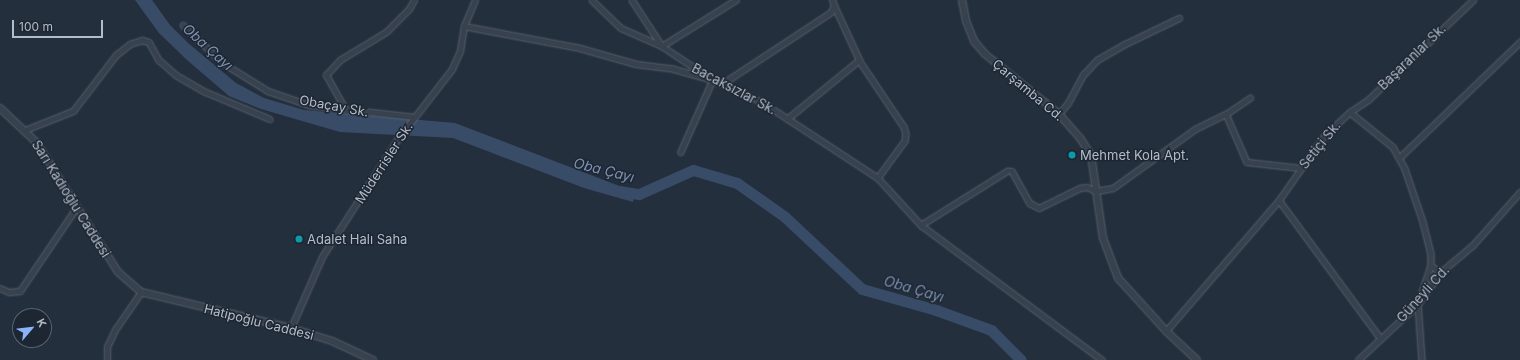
<!DOCTYPE html>
<html>
<head>
<meta charset="utf-8">
<style>
	body { margin:0 }
	#map { position:relative; width:1520px; height:360px; overflow:hidden; background:#242f3e; font-family:Inter,sans-serif }
	div>[style] { position:absolute }
	.water>* { inset:0; background:#394c67 }
	.river>* { height:11px; margin:-5.5px; padding:0 5.5px; transform-origin:5.5px; border-radius:5.5px; background:#394c67 }
	.roads { filter:drop-shadow(0 0 1px #565f6c) drop-shadow(0 0 1px #565f6c) }
	.minor>* { height:4.5px; margin:-2.25px; padding:0 2.25px; transform-origin:2.25px; border-radius:2.25px; background:#38414e }
	.tertiary>* { height:6px; margin:-3px; padding:0 3px; transform-origin:3px; border-radius:3px; background:#38414e }
	.dots>* { width:11px; height:11px; translate:-50% -50%; box-sizing:border-box; border:2px solid #1d2633; border-radius:50% }
	span { translate:-50% -50%; white-space:nowrap; text-align:center; line-height:1.15; -webkit-text-stroke:3px #1d2633; paint-order:stroke }
	.street-label { font-size:13px; color:#b4bcc9 }
	.poi-label { font-size:13px; color:#b4bcc9 }
	.left { translate:0 -50%; text-align:left }
	.water-label { font-size:14px; color:#7c92b1; font-style:italic }
	.north { position:absolute; left:12px; top:308px; width:40px; height:40px; box-sizing:border-box; background:#1d2633; border:1px solid #59626f; border-radius:50%; rotate:62deg; font-size:11px; font-weight:700; line-height:16px; text-align:center; color:#b4bcc9 }
	.north::after { content:''; display:block; margin:auto; width:14px; height:18px; background:#8ab4f8; clip-path:polygon(50% 0,100% 100%,50% 72%,0 100%) }
	.scale { position:absolute; left:12px; top:20px; width:91px; height:18px; box-sizing:border-box; border:2px solid #b4bcc9; border-top:0; padding-left:5px; font-size:12px; line-height:14px; white-space:nowrap; color:#b4bcc9; -webkit-text-stroke:3px #1d2633; paint-order:stroke }
</style>
</head>
<body>
<div id="map">
	<div class="water">
		<div style="clip-path:polygon(135px 0,152px 0,170px 25px,188px 43px,236px 83px,264px 98px,304px 110px,455px 123px,635px 192px,633px 202px,584px 188px,453px 138px,340px 132px,261px 109px,229px 96px,187px 60px,159px 33px)"></div>
	</div>
	<div class="river">
		<div style="left:619px;top:191px;width:20px;rotate:9deg"></div>
		<div style="left:639px;top:194px;width:59px;rotate:-24deg"></div>
		<div style="left:693px;top:170px;width:46px;rotate:16.5deg"></div>
		<div style="left:737px;top:183px;width:59px;rotate:35.3deg"></div>
		<div style="left:785px;top:217px;width:105px;rotate:43.1deg"></div>
		<div style="left:862px;top:289px;width:77px;rotate:15.8deg"></div>
		<div style="left:936px;top:310px;width:59px;rotate:20deg"></div>
		<div style="left:991px;top:330px;width:42px;rotate:45deg"></div>
	</div>
	<div class="roads">
		<div class="minor">
			<div style="left:592px;top:0;width:40px;rotate:44deg"></div>
			<div style="left:621px;top:28px;width:45px;rotate:23.7deg"></div>
			<div style="left:662px;top:46px;width:61px;rotate:33.7deg"></div>
			<div style="left:713px;top:80px;width:54px;rotate:24.2deg"></div>
			<div style="left:762px;top:102px;width:139px;rotate:33.2deg"></div>
			<div style="left:878px;top:178px;width:64px;rotate:47.5deg"></div>
			<div style="left:921px;top:225px;width:226px;rotate:36.7deg"></div>
			<div style="left:632px;top:0;width:55px;rotate:56.9deg"></div>
			<div style="left:662px;top:46px;width:87px;rotate:-31.9deg"></div>
			<div style="left:183px;top:25px;width:55px;rotate:43.5deg"></div>
			<div style="left:223px;top:63px;width:53px;rotate:31.9deg"></div>
			<div style="left:268px;top:91px;width:43px;rotate:18.9deg"></div>
			<div style="left:309px;top:105px;width:106px;rotate:6.5deg"></div>
			<div style="left:464px;top:26px;width:118px;rotate:10.7deg"></div>
			<div style="left:580px;top:48px;width:58px;rotate:15.9deg"></div>
			<div style="left:636px;top:64px;width:38px;rotate:7deg"></div>
			<div style="left:674px;top:69px;width:41px;rotate:15.8deg"></div>
			<div style="left:713px;top:80px;width:79px;rotate:114deg"></div>
			<div style="left:859px;top:60px;width:81px;rotate:56.1deg"></div>
			<div style="left:904px;top:127px;width:7px;rotate:74deg"></div>
			<div style="left:906px;top:134px;width:7px;rotate:98deg"></div>
			<div style="left:905px;top:141px;width:46px;rotate:126.1deg"></div>
			<div style="left:722px;top:84px;width:131px;rotate:-33.4deg"></div>
			<div style="left:831px;top:12px;width:7px;rotate:-63deg"></div>
			<div style="left:834px;top:6px;width:6px;rotate:-108deg"></div>
			<div style="left:346px;top:111px;width:41px;rotate:-119.1deg"></div>
			<div style="left:326px;top:75px;width:21px;rotate:-47deg"></div>
			<div style="left:340px;top:60px;width:54px;rotate:-31.3deg"></div>
			<div style="left:386px;top:32px;width:33px;rotate:-45deg"></div>
			<div style="left:409px;top:9px;width:10px;rotate:-61deg"></div>
			<div style="left:1350px;top:112px;width:22px;rotate:-34deg"></div>
			<div style="left:1368px;top:100px;width:145px;rotate:-43.6deg"></div>
			<div style="left:1059px;top:114px;width:14px;rotate:-51deg"></div>
			<div style="left:1068px;top:103px;width:32px;rotate:-62deg"></div>
			<div style="left:1083px;top:75px;width:21px;rotate:-47deg"></div>
			<div style="left:1097px;top:60px;width:32px;rotate:-30deg"></div>
			<div style="left:1125px;top:44px;width:60px;rotate:-25.7deg"></div>
			<div style="left:1226px;top:114px;width:52px;rotate:66.4deg"></div>
			<div style="left:1247px;top:162px;width:54px;rotate:6.3deg"></div>
			<div style="left:787px;top:119px;width:93px;rotate:-39.3deg"></div>
			<div style="left:859px;top:60px;width:60px;rotate:-114.8deg"></div>
			<div style="left:25px;top:130px;width:52px;rotate:-21.6deg"></div>
			<div style="left:73px;top:111px;width:71px;rotate:-52.5deg"></div>
			<div style="left:116px;top:55px;width:18px;rotate:-38deg"></div>
			<div style="left:130px;top:44px;width:13px;rotate:-18deg"></div>
			<div style="left:142px;top:40px;width:7px;rotate:16deg"></div>
			<div style="left:149px;top:42px;width:21px;rotate:61deg"></div>
			<div style="left:159px;top:60px;width:23px;rotate:41deg"></div>
			<div style="left:176px;top:75px;width:34px;rotate:30deg"></div>
			<div style="left:206px;top:92px;width:69px;rotate:22.9deg"></div>
			<div style="left:1399px;top:158px;width:168px;rotate:-43.8deg"></div>
			<div style="left:1279px;top:200px;width:172px;rotate:53.7deg"></div>
			<div style="left:921px;top:225px;width:102px;rotate:-32.1deg"></div>
			<div style="left:1007px;top:171px;width:5px"></div>
			<div style="left:1012px;top:171px;width:37px;rotate:61deg"></div>
			<div style="left:1030px;top:203px;width:10px;rotate:29deg"></div>
			<div style="left:1039px;top:208px;width:46px;rotate:-26deg"></div>
			<div style="left:1080px;top:188px;width:7px;rotate:-8deg"></div>
			<div style="left:1087px;top:187px;width:10px;rotate:24deg"></div>
			<div style="left:1096px;top:191px;width:17px;rotate:-10deg"></div>
			<div style="left:1113px;top:188px;width:101px;rotate:-35.7deg"></div>
			<div style="left:1195px;top:129px;width:34px;rotate:-26deg"></div>
			<div style="left:1226px;top:114px;width:29px;rotate:-34deg"></div>
			<div style="left:1431px;top:266px;width:12px;rotate:31deg"></div>
			<div style="left:0;top:288px;width:10px;rotate:24deg"></div>
			<div style="left:9px;top:292px;width:11px;rotate:-5deg"></div>
			<div style="left:20px;top:291px;width:100px;rotate:-56deg"></div>
			<div style="left:291px;top:328px;width:77px;rotate:-66.4deg"></div>
			<div style="left:322px;top:257px;width:139px;rotate:-57.3deg"></div>
			<div style="left:397px;top:140px;width:90px;rotate:-52.2deg"></div>
			<div style="left:452px;top:69px;width:20px;rotate:-66deg"></div>
			<div style="left:460px;top:51px;width:25px;rotate:-81deg"></div>
			<div style="left:464px;top:26px;width:28px;rotate:-67deg"></div>
			<div style="left:1166px;top:331px;width:173px;rotate:-49.2deg"></div>
			<div style="left:1279px;top:200px;width:78px;rotate:-54.9deg"></div>
			<div style="left:1324px;top:136px;width:35px;rotate:-43deg"></div>
			<div style="left:1350px;top:112px;width:55px;rotate:39.1deg"></div>
			<div style="left:1393px;top:147px;width:25px;rotate:61deg"></div>
			<div style="left:1405px;top:169px;width:56px;rotate:71.2deg"></div>
			<div style="left:1423px;top:222px;width:32px;rotate:76deg"></div>
			<div style="left:1431px;top:253px;width:13px;rotate:90deg"></div>
			<div style="left:1431px;top:266px;width:40px;rotate:108.9deg"></div>
			<div style="left:1418px;top:304px;width:56px;rotate:85.9deg"></div>
			<div style="left:107px;top:360px;width:13px;rotate:-90deg"></div>
			<div style="left:107px;top:347px;width:19px;rotate:-65deg"></div>
			<div style="left:115px;top:330px;width:46px;rotate:-55.6deg"></div>
			<div style="left:1358px;top:360px;width:82px;rotate:-43deg"></div>
			<div style="left:1418px;top:304px;width:39px;rotate:-54deg"></div>
			<div style="left:1441px;top:272px;width:42px;rotate:-40.2deg"></div>
			<div style="left:1473px;top:245px;width:71px;rotate:-48.4deg"></div>
		</div>
		<div class="tertiary">
			<div style="left:962px;top:0;width:21px;rotate:79deg"></div>
			<div style="left:966px;top:21px;width:22px;rotate:68deg"></div>
			<div style="left:974px;top:41px;width:17px;rotate:50deg"></div>
			<div style="left:985px;top:54px;width:95px;rotate:39deg"></div>
			<div style="left:1059px;top:114px;width:32px;rotate:49deg"></div>
			<div style="left:1080px;top:138px;width:20px;rotate:57deg"></div>
			<div style="left:1091px;top:155px;width:84px;rotate:81.8deg"></div>
			<div style="left:1103px;top:238px;width:43px;rotate:69.4deg"></div>
			<div style="left:1118px;top:278px;width:72px;rotate:47.8deg"></div>
			<div style="left:1166px;top:331px;width:42px;rotate:43.1deg"></div>
			<div style="left:0;top:108px;width:51px;rotate:43.4deg"></div>
			<div style="left:37px;top:143px;width:152px;rotate:57.9deg"></div>
			<div style="left:118px;top:272px;width:30px;rotate:41deg"></div>
			<div style="left:141px;top:292px;width:154px;rotate:13.5deg"></div>
			<div style="left:291px;top:328px;width:43px;rotate:17.6deg"></div>
			<div style="left:332px;top:341px;width:45px;rotate:24.9deg"></div>
		</div>
	</div>
	<div class="dots">
		<div style="left:1072px;top:155px;background:#0f9aa8"></div>
		<div style="left:299px;top:239px;background:#0f9aa8"></div>
	</div>
	<div class="street-label">
		<span style="left:1412px;top:57px;rotate:-44deg">Başaranlar Sk.</span>
		<span style="left:734px;top:89px;rotate:28deg">Bacaksızlar Sk.</span>
		<span style="left:1028px;top:90px;rotate:40deg">Çarşamba Cd.</span>
		<span style="left:334px;top:106px;rotate:10deg">Obaçay Sk.</span>
		<span style="left:1320px;top:145px;rotate:-51deg">Setiçi Sk.</span>
		<span style="left:384px;top:163px;rotate:-57deg">Müderrisler Sk.</span>
		<span style="left:71px;top:199px;rotate:58deg">Sarı Kadıoğlu Caddesi</span>
		<span style="left:1423px;top:294px;rotate:-48deg">Güneyli Cd.</span>
		<span style="left:259px;top:322px;rotate:14deg">Hatipoğlu Caddesi</span>
	</div>
	<div class="poi-label">
		<span class="left" style="left:1080px;top:155px">Mehmet Kola Apt.</span>
		<span class="left" style="left:307px;top:239px">Adalet Halı Saha</span>
	</div>
	<div class="water-label">
		<span style="left:208px;top:47px;rotate:42deg">Oba Çayı</span>
		<span style="left:604px;top:170px;rotate:14deg">Oba Çayı</span>
		<span style="left:914px;top:289px;rotate:16deg">Oba Çayı</span>
	</div>
	<div class="north">K</div>
	<div class="scale">100 m</div>
</div>
</body>
</html>
